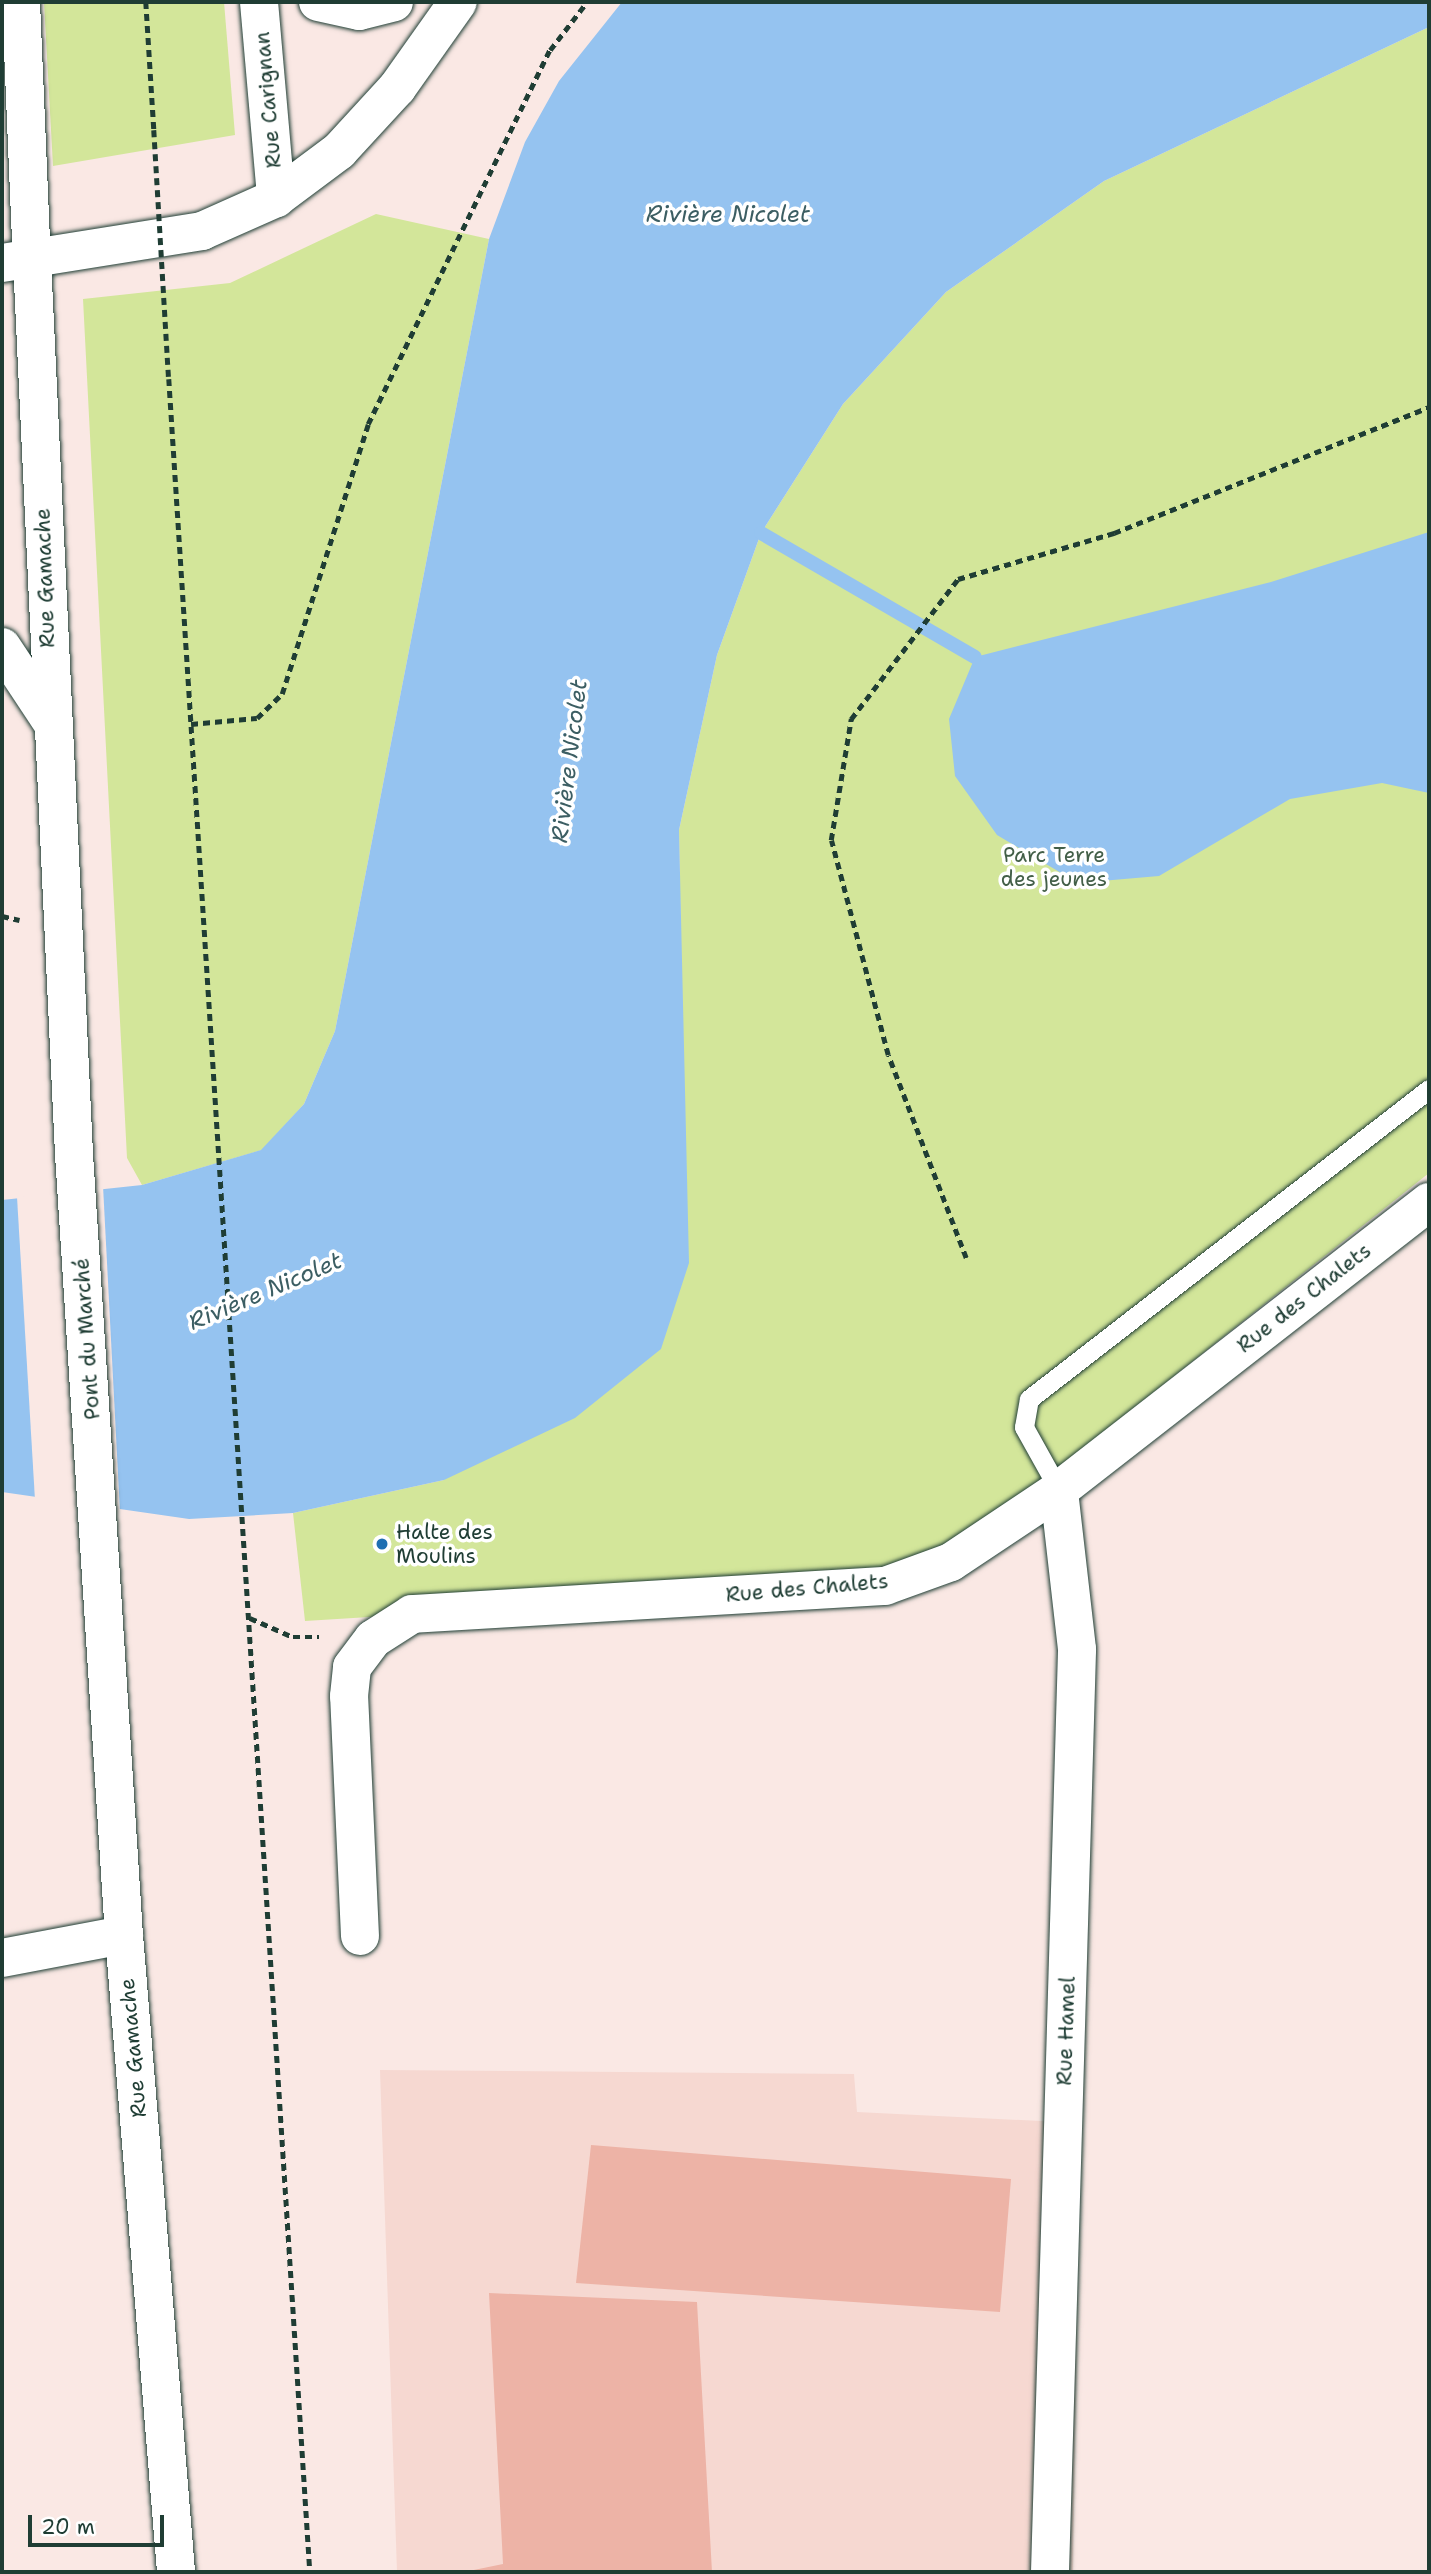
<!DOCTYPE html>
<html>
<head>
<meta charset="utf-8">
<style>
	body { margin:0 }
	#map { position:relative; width:1431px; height:2574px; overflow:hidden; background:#fae8e4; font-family:"Shantell Sans",sans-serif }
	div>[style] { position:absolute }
	.built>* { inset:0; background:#f6d8d1 }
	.green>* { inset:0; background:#d3e69a }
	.water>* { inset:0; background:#95c3f0 }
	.pier>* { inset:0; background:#fae8e4 }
	.stream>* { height:14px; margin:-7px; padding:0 7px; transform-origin:7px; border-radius:7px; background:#95c3f0 }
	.building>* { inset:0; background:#edb3a6 }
	.path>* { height:4.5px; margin-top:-2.25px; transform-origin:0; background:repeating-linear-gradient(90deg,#1f3d34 0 7px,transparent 0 12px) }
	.roads { filter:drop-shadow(0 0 2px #1f3d34) drop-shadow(0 0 2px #1f3d34) }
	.lane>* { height:19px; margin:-9.5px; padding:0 9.5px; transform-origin:9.5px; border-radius:9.5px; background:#fff }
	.street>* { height:38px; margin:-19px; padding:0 19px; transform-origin:19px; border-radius:19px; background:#fff }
	.secondary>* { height:38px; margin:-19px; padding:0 19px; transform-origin:19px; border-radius:19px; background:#fff }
	.path-bridge>* { height:4.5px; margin-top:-2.25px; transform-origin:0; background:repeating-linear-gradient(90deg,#1f3d34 0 7px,transparent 0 12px) }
	.dots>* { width:19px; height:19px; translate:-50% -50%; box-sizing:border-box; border:4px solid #fff; border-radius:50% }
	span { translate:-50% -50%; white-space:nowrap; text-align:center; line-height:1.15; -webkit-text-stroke:7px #fff; paint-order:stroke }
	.street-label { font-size:21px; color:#1f3d34 }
	.park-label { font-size:21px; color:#435f48 }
	.poi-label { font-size:21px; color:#1f3d34 }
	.left { translate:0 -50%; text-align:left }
	.water-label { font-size:23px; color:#3c5e63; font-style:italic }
	.frame { position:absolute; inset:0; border:4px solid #1f3d34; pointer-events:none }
	.scale { position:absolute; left:28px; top:2515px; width:136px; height:32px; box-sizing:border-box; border:4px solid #1f3d34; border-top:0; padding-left:9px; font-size:21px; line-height:24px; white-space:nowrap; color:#1f3d34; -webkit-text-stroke:5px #fff; paint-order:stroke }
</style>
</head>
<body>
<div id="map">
	<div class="built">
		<div style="clip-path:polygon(380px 2070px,854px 2074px,857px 2112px,1080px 2123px,1073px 2572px,397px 2572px)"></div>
	</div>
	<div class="green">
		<div style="clip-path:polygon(44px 2px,224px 2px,235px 135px,53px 166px)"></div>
		<div style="clip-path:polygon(1429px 27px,1429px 1173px,1051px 1474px,953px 1581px,305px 1621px,293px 1513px,444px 1480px,682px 1021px,679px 830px,717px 655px,761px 533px,843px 404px,946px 292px,1104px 181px)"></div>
		<div style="clip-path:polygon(376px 214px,489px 239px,335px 1031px,304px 1104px,262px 1150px,142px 1185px,127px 1158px,83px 299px,230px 283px)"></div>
	</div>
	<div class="water">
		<div style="clip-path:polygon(622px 2px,1429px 2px,1429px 27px,1104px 181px,946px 292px,843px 404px,761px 533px,717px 655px,679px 830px,689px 1263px,661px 1349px,575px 1418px,444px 1480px,293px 1513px,189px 1519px,2px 1492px,2px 1200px,142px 1185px,261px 1150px,304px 1104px,335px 1031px,489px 239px,525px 142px,559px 81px)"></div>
		<div style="clip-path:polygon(1429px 532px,1429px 793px,1382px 783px,1290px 799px,1159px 876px,1078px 883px,997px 835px,955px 776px,949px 719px,975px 657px,1271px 582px)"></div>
	</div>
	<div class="pier">
		<div style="clip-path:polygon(103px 1186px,120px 1512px,35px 1500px,17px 1197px)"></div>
	</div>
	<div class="stream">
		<div style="left:761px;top:533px;width:247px;rotate:30.1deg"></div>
	</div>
	<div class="building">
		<div style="clip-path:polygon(591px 2145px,1011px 2179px,1000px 2312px,576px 2283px)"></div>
		<div style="clip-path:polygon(489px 2293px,697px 2302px,712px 2572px,464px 2572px,503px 2564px)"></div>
	</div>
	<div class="path">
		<div style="left:146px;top:2px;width:128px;rotate:86.4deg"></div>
		<div style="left:169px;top:379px;width:2198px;rotate:86.32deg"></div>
		<div style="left:191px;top:724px;width:66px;rotate:-5.2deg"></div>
		<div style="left:257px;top:718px;width:35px;rotate:-44deg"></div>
		<div style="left:282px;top:694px;width:283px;rotate:-72.3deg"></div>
		<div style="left:368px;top:424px;width:416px;rotate:-64.1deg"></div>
		<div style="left:550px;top:50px;width:61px;rotate:-52.4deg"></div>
		<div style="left:2px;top:916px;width:18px;rotate:13deg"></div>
		<div style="left:966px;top:1258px;width:217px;rotate:-111deg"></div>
		<div style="left:888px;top:1055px;width:222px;rotate:-104.8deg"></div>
		<div style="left:831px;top:840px;width:123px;rotate:-80.6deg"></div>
		<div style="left:851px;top:719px;width:176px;rotate:-52.6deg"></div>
		<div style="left:958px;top:579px;width:163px;rotate:-16.4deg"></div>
		<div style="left:1114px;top:533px;width:339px;rotate:-21.8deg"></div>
		<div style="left:250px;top:1618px;width:47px;rotate:23.8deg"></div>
		<div style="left:293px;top:1637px;width:26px"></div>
	</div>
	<div class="roads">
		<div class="lane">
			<div style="left:1059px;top:1490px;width:72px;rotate:-119.1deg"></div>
			<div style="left:1024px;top:1427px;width:28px;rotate:-80deg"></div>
			<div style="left:1029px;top:1399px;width:506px;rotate:-37.78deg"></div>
		</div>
		<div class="street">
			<div style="left:21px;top:2px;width:258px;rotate:87.6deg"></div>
			<div style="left:259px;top:2px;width:197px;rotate:85deg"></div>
			<div style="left:360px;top:1936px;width:240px;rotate:-92.6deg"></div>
			<div style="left:349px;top:1696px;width:29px;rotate:-84deg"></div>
			<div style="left:352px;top:1667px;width:35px;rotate:-53deg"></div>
			<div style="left:373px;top:1639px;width:46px;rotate:-32.7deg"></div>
			<div style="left:412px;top:1614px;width:474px;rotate:-3.4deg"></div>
			<div style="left:885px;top:1586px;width:70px;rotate:-20deg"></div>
			<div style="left:951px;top:1562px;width:130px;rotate:-33.7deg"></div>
			<div style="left:1059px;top:1490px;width:469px;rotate:-37.9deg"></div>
			<div style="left:2px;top:1958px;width:124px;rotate:-10.7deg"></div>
			<div style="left:1050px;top:2572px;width:923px;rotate:-88.32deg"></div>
			<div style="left:1077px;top:1649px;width:160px;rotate:-96.5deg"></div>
		</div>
		<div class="secondary">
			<div style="left:318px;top:2px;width:42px;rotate:12.4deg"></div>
			<div style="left:359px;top:11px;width:36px;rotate:-14deg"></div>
			<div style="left:32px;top:260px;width:895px;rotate:87.31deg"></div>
			<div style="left:74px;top:1154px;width:783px;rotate:86.34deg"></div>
			<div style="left:124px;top:1935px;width:639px;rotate:85.33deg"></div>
			<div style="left:2px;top:263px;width:203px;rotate:-9.1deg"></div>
			<div style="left:202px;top:231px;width:81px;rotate:-24deg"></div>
			<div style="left:276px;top:198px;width:79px;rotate:-36.7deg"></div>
			<div style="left:339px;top:151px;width:86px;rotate:-47.4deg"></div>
			<div style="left:397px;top:88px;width:105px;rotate:-54.7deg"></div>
			<div style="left:2px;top:647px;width:89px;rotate:56.5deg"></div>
		</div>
	</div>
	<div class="path-bridge">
		<div style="left:154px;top:130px;width:249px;rotate:86.6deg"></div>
	</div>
	<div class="dots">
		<div style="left:382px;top:1544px;background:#1f6fb2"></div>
	</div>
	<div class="street-label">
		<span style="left:268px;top:100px;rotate:-95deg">Rue Carignan</span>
		<span style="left:45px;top:578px;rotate:-92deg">Rue Gamache</span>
		<span style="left:1304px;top:1298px;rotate:-38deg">Rue des Chalets</span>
		<span style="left:87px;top:1339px;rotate:-94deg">Pont du Marché</span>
		<span style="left:807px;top:1588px;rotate:-5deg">Rue des Chalets</span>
		<span style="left:1066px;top:2031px;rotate:-88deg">Rue Hamel</span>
		<span style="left:133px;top:2048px;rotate:-95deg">Rue Gamache</span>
	</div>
	<div class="park-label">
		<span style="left:1054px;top:867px">Parc Terre<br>des jeunes</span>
	</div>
	<div class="poi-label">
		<span class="left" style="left:396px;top:1544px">Halte des<br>Moulins</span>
	</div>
	<div class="water-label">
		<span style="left:728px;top:214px">Rivière Nicolet</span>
		<span style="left:569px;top:761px;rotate:-83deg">Rivière Nicolet</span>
		<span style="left:265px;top:1291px;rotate:-23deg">Rivière Nicolet</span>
	</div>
	<div class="frame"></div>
	<div class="scale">20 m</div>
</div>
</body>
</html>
